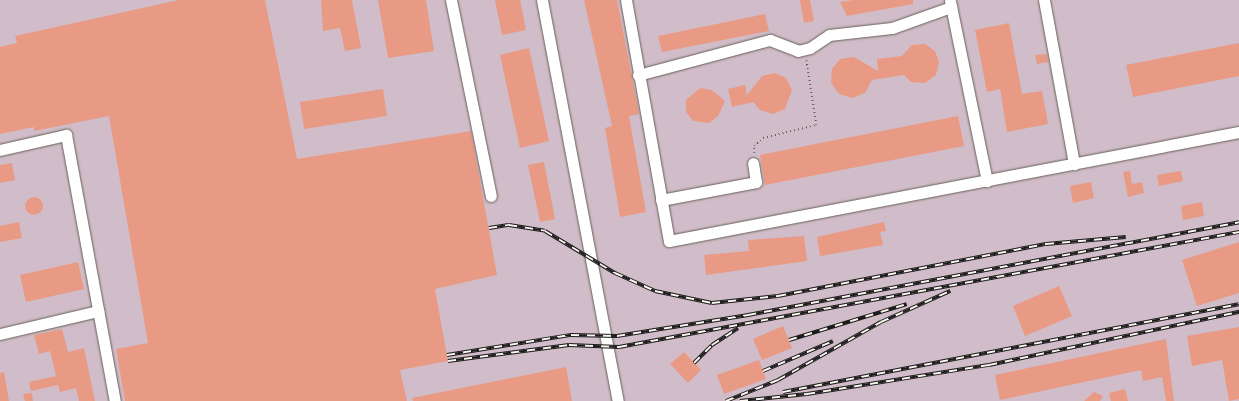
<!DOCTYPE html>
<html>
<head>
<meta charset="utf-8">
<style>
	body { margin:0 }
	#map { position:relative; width:1239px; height:401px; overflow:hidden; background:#efdebd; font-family:Vollkorn,serif }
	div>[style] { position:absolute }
	.industrial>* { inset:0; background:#d1bdc9 }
	.building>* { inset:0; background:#e89a85 }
	.round { border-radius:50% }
	.path>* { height:1.5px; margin-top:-0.75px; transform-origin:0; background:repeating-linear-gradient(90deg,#666054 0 1px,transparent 0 4px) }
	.roads { filter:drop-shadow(0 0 1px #666054) drop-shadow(0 0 1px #666054) }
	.minor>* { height:11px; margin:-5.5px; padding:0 5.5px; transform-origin:5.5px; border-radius:5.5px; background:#fff }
	.rail>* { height:4px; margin-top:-2px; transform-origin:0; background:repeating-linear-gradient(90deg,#fbf7ec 0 8px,#1c1c1c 0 16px); box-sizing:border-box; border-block:1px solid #1c1c1c }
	span { translate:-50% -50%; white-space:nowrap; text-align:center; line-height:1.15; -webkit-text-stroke:4px #fbf7ec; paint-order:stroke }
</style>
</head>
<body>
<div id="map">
	<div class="industrial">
		<div style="clip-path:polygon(0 0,1239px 0,1239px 401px,0 401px)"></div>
	</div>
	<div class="building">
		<div style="clip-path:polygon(179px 0,265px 0,297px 159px,471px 131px,497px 275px,435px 289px,448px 361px,400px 370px,407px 401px,125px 401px,116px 349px,148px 343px,109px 116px,34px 131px,34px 127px,0 134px,0 47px,17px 43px,15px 36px)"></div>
		<div style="clip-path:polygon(321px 0,352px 0,361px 48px,345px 51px,340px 28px,323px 31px)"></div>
		<div style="clip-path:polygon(378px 0,426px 0,434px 51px,388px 58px)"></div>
		<div style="clip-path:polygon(495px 0,520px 0,526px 30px,502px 35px)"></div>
		<div style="clip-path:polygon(584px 0,617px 0,639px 114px,629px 116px,646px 212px,620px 217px,605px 128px,612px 126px)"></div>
		<div style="clip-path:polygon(800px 0,810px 0,814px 21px,804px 23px)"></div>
		<div style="clip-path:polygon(853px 0,913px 0,913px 4px,847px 16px,840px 2px)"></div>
		<div style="clip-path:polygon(765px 14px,769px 31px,662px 52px,658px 36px)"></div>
		<div style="clip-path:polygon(1009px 23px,1022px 94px,1042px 91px,1048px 124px,1007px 132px,1000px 89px,987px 92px,975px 30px)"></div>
		<div style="clip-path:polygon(1239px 43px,1239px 76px,1133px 97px,1126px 65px)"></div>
		<div style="clip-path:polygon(925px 44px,935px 51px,939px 62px,936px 75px,925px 83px,911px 82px,904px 75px,872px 80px,865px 93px,852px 98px,839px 94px,831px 83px,832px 69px,840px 59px,854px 57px,878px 71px,877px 59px,902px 56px,912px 45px)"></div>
		<div style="clip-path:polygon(529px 48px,549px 141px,520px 148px,500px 55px)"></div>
		<div style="clip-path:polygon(1047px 54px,1048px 62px,1037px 64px,1035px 55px)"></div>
		<div style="clip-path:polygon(775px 73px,786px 78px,792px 90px,785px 109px,773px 114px,760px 110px,753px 102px,732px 107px,728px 89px,745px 85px,747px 95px,762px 76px)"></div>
		<div style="clip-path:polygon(700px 88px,712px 90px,725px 101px,718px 116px,709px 123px,693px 121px,686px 112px,686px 100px)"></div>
		<div style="clip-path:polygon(383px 89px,387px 116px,304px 129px,300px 102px)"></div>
		<div style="clip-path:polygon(958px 116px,964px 146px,765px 185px,760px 155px)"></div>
		<div style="clip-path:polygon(544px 162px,555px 219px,540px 222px,528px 165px)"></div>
		<div style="clip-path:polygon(12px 163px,15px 180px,0 183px,0 165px)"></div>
		<div style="clip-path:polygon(1130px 171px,1132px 184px,1142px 182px,1144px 193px,1128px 197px,1123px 172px)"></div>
		<div style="clip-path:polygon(1181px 171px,1183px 181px,1159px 186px,1157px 175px)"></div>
		<div style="clip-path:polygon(1091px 182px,1094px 198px,1073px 203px,1070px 186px)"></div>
		<div class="round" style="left:25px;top:197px;width:18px;height:18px"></div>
		<div style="clip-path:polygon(1202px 202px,1204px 216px,1183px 220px,1181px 206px)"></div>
		<div style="clip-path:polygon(19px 222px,22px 238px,0 242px,0 226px)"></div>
		<div style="clip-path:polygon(884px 222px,886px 231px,880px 232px,883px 245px,820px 256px,817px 237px)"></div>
		<div style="clip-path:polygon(804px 236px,807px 261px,706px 275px,704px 255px,749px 251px,748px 240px)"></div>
		<div style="clip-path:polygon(1239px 242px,1239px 293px,1197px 306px,1182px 260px)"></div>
		<div style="clip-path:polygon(78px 262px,84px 289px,26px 302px,20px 275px)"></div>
		<div style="clip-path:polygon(1059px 286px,1072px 316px,1025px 336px,1013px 306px)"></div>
		<div style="clip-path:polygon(783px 326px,792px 348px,762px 360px,753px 339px)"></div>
		<div style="clip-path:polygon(1239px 327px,1239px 399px,1229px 401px,1222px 360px,1192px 366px,1187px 336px)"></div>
		<div style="clip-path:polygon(62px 329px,68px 352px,84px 348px,95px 401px,79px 401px,76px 388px,60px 392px,58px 385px,31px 391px,29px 382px,56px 376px,50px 351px,39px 354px,34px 335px)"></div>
		<div style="clip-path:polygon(1166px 339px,1174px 401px,1166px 401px,1162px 377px,1143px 381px,1141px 370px,1000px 400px,995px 375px)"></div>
		<div style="clip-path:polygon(684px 352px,701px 370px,688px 383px,670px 364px)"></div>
		<div style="clip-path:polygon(759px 360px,766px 379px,724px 394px,717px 375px)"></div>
		<div style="clip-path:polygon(566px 367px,572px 401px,413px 401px,412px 398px)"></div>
		<div style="clip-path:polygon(4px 372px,9px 401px,0 401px,0 373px)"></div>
		<div style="clip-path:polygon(1125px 389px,1128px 401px,1111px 401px,1109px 393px)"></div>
		<div style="clip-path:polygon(1094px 392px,1103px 396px,1100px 401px,1084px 401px)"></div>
		<div style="clip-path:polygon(32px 393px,33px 401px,25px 401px,23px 394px)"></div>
	</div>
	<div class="path">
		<div style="left:754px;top:153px;width:7px;rotate:-90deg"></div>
		<div style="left:754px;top:146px;width:12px;rotate:-42deg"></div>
		<div style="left:763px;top:138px;width:55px;rotate:-13.8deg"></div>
		<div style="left:816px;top:125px;width:66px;rotate:-98.7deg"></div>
	</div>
	<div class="roads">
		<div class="minor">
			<div style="left:451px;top:0;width:200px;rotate:78.5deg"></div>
			<div style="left:542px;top:0;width:408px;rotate:79.3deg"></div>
			<div style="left:626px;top:0;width:245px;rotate:79.9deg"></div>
			<div style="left:669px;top:241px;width:580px;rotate:-10.83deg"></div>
			<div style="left:1044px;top:0;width:167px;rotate:79.6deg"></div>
			<div style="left:950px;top:1px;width:184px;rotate:78.4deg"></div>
			<div style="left:638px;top:75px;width:137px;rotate:-14.9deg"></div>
			<div style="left:770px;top:40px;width:30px;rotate:21deg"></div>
			<div style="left:798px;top:51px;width:12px;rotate:-14deg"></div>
			<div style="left:810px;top:48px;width:23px;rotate:-34deg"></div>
			<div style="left:829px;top:35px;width:63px;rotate:-6.3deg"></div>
			<div style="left:892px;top:28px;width:63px;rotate:-19.6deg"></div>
			<div style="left:0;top:150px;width:68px;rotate:-12.8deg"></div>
			<div style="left:66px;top:135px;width:270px;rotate:79.6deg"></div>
			<div style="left:661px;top:200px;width:97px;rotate:-10.7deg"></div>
			<div style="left:756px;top:182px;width:19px;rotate:-99deg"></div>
			<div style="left:0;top:334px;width:101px;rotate:-13.2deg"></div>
		</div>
	</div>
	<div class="rail">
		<div style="left:489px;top:228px;width:20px;rotate:-9deg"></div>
		<div style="left:509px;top:225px;width:36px;rotate:9deg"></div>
		<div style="left:545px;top:231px;width:82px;rotate:31deg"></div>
		<div style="left:615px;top:273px;width:44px;rotate:24.2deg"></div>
		<div style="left:655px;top:291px;width:58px;rotate:11.9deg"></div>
		<div style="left:712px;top:303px;width:66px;rotate:-6.1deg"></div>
		<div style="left:778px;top:296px;width:273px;rotate:-11deg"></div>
		<div style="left:1046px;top:244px;width:80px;rotate:-5deg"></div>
		<div style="left:789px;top:340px;width:123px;rotate:-17deg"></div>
		<div style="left:447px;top:355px;width:126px;rotate:-9.2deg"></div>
		<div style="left:571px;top:335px;width:46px;rotate:1.2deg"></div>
		<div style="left:617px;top:336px;width:133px;rotate:-9.1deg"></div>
		<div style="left:748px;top:315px;width:500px;rotate:-10.7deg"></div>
		<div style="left:448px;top:361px;width:122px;rotate:-7.5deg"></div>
		<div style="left:569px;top:345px;width:50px;rotate:2.3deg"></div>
		<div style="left:619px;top:347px;width:631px;rotate:-10.51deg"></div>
		<div style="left:694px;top:363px;width:25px;rotate:-45deg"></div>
		<div style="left:712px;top:345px;width:31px;rotate:-33deg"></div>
		<div style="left:763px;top:371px;width:76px;rotate:-23.2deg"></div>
		<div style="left:783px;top:392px;width:464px;rotate:-10.9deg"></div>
		<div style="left:726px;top:401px;width:56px;rotate:-22deg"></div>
		<div style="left:778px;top:380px;width:118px;rotate:-29.4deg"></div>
		<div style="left:881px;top:322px;width:76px;rotate:-24.2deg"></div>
		<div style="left:740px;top:401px;width:67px;rotate:-6deg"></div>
		<div style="left:807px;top:394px;width:184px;rotate:-9.1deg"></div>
		<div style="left:989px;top:365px;width:256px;rotate:-12deg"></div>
	</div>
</div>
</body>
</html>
